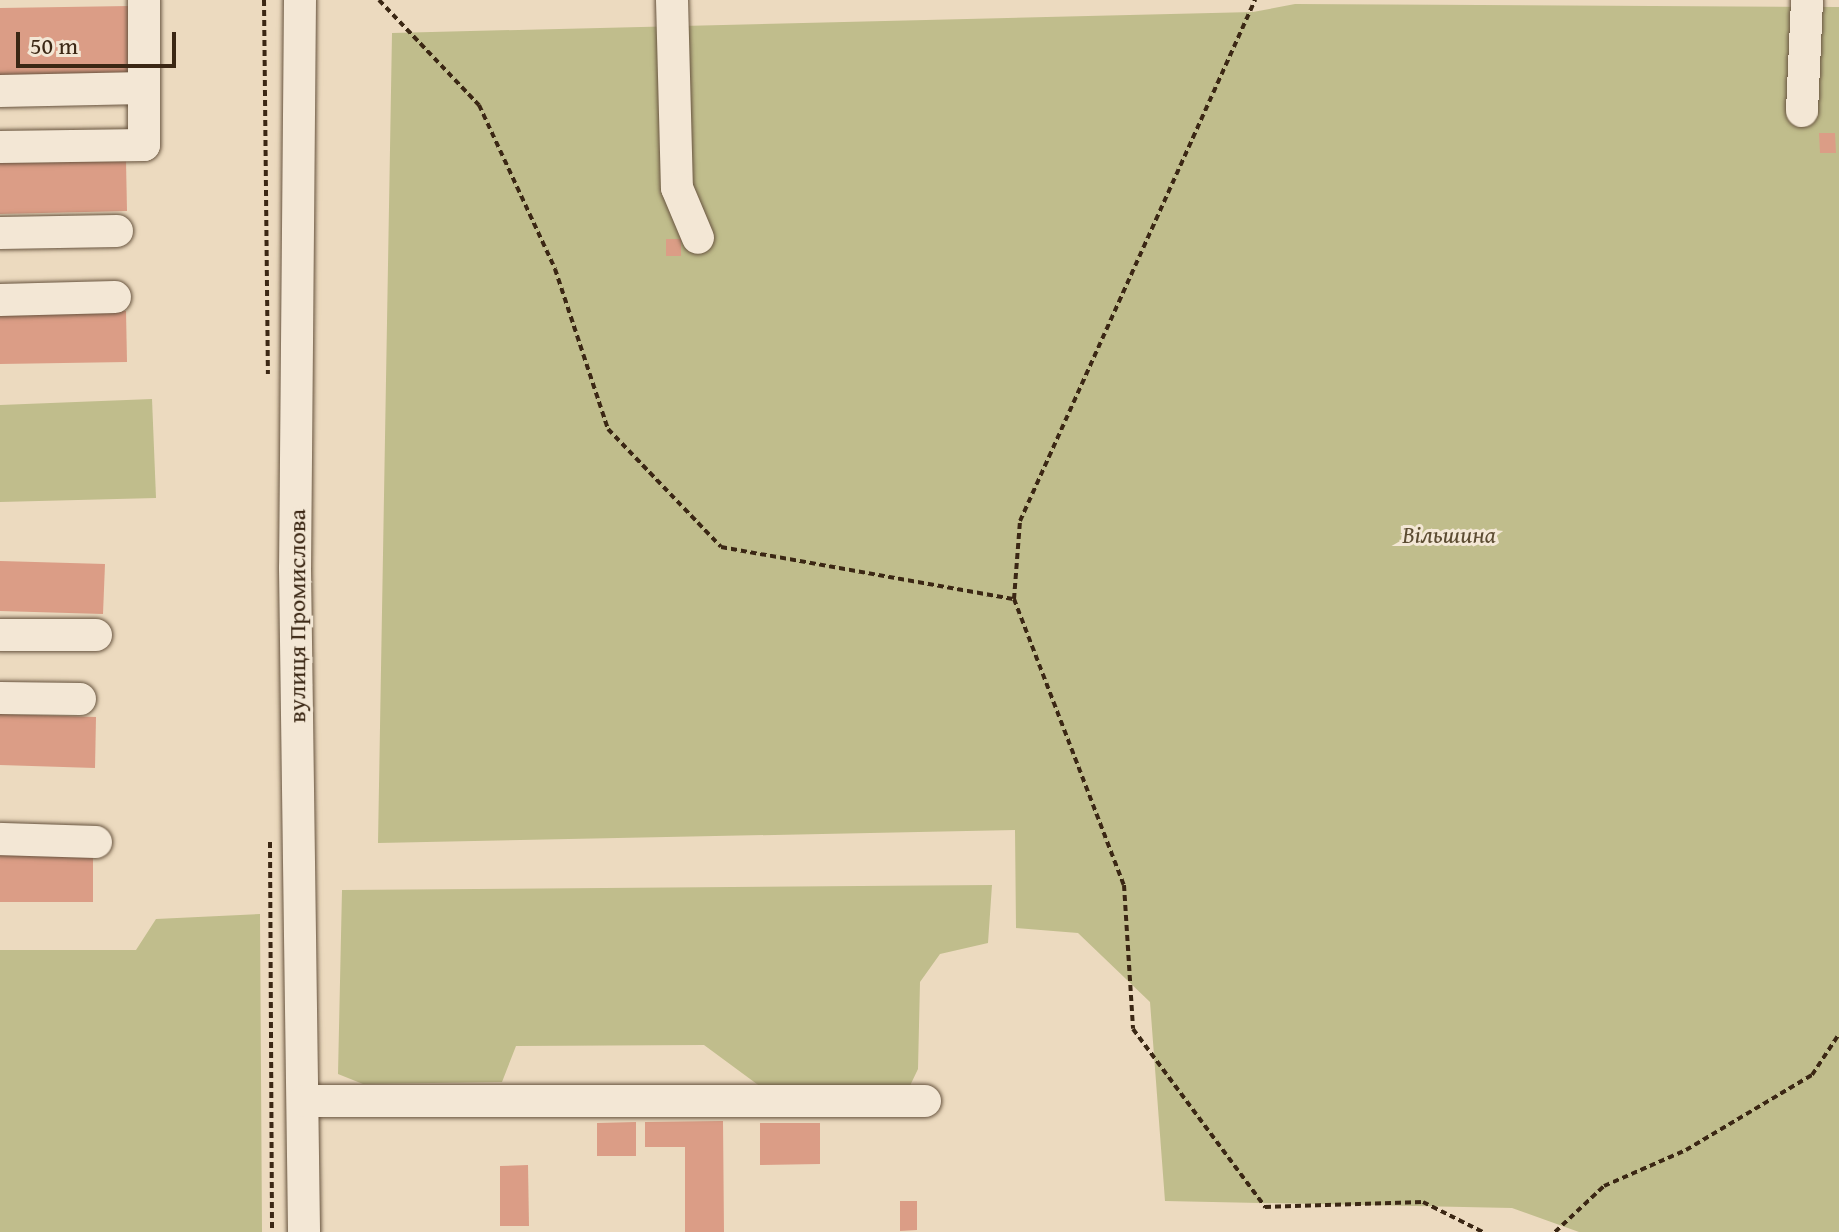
<!DOCTYPE html>
<html>
<head>
<meta charset="utf-8">
<style>
	body { margin:0 }
	#map { position:relative; width:1839px; height:1232px; overflow:hidden; background:#ecdabf; font-family:"Gentium Book Plus",serif }
	div>[style] { position:absolute }
	.green>* { inset:0; background:#c0bd8c }
	.building>* { inset:0; background:#db9d86 }
	.path>* { height:4px; margin-top:-2px; transform-origin:0; background:repeating-linear-gradient(90deg,#3b2714 0 6px,transparent 0 10px) }
	.roads { filter:drop-shadow(0 0 2px #67543f) drop-shadow(0 0 2px #67543f) }
	.minor>* { height:32px; margin:-16px; padding:0 16px; transform-origin:16px; border-radius:16px; background:#f3e7d5 }
	span { translate:-50% -50%; white-space:nowrap; text-align:center; line-height:1.15; -webkit-text-stroke:6px #f3e7d5; paint-order:stroke }
	.park-label { font-size:24px; color:#5c4c32; font-style:italic }
	.street-label { font-size:24px; color:#3b2714 }
	.scale { position:absolute; left:16px; top:32px; width:160px; height:36px; box-sizing:border-box; border:4px solid #3b2714; border-top:0; padding-left:10px; font-size:24px; line-height:28px; white-space:nowrap; color:#3b2714; -webkit-text-stroke:6px #f3e7d5; paint-order:stroke }
</style>
</head>
<body>
<div id="map">
	<div class="green">
		<div style="clip-path:polygon(1295px 4px,1839px 7px,1839px 1232px,1579px 1232px,1512px 1208px,1165px 1201px,1150px 1002px,1078px 933px,1016px 928px,1015px 830px,378px 843px,392px 33px,1253px 12px)"></div>
		<div style="clip-path:polygon(152px 399px,156px 498px,0 502px,0 405px)"></div>
		<div style="clip-path:polygon(992px 885px,988px 943px,940px 954px,920px 982px,918px 1069px,907px 1092px,769px 1093px,704px 1045px,516px 1046px,502px 1082px,363px 1084px,338px 1074px,342px 890px)"></div>
		<div style="clip-path:polygon(260px 914px,262px 1232px,0 1232px,0 950px,136px 950px,156px 919px)"></div>
	</div>
	<div class="building">
		<div style="clip-path:polygon(129px 6px,130px 74px,0 76px,0 8px)"></div>
		<div style="clip-path:polygon(1819px 133px,1835px 133px,1836px 153px,1820px 153px)"></div>
		<div style="clip-path:polygon(126px 161px,127px 211px,0 214px,0 163px)"></div>
		<div style="clip-path:polygon(666px 239px,681px 239px,681px 256px,666px 256px)"></div>
		<div style="clip-path:polygon(126px 311px,127px 362px,0 364px,0 314px)"></div>
		<div style="clip-path:polygon(0 561px,105px 564px,103px 614px,0 611px)"></div>
		<div style="clip-path:polygon(0 714px,96px 717px,95px 768px,0 765px)"></div>
		<div style="clip-path:polygon(0 851px,93px 852px,93px 902px,0 902px)"></div>
		<div style="clip-path:polygon(723px 1121px,724px 1232px,685px 1232px,685px 1147px,645px 1147px,645px 1122px)"></div>
		<div style="clip-path:polygon(636px 1122px,636px 1156px,597px 1156px,597px 1123px)"></div>
		<div style="clip-path:polygon(760px 1123px,820px 1123px,820px 1164px,760px 1165px)"></div>
		<div style="clip-path:polygon(528px 1165px,529px 1226px,500px 1226px,500px 1166px)"></div>
		<div style="clip-path:polygon(900px 1201px,917px 1201px,917px 1230px,900px 1231px)"></div>
	</div>
	<div class="path">
		<div style="left:264px;top:0;width:374px;rotate:89.4deg"></div>
		<div style="left:379px;top:0;width:145px;rotate:46.4deg"></div>
		<div style="left:479px;top:105px;width:181px;rotate:65.1deg"></div>
		<div style="left:555px;top:269px;width:169px;rotate:71.7deg"></div>
		<div style="left:608px;top:429px;width:163px;rotate:46.2deg"></div>
		<div style="left:721px;top:547px;width:298px;rotate:10.1deg"></div>
		<div style="left:1014px;top:599px;width:306px;rotate:69deg"></div>
		<div style="left:1124px;top:885px;width:144px;rotate:86.4deg"></div>
		<div style="left:1133px;top:1029px;width:222px;rotate:53.4deg"></div>
		<div style="left:1265px;top:1207px;width:158px;rotate:-1.8deg"></div>
		<div style="left:1423px;top:1202px;width:67px;rotate:26.6deg"></div>
		<div style="left:1014px;top:599px;width:78px;rotate:-85.6deg"></div>
		<div style="left:1020px;top:521px;width:572px;rotate:-65.72deg"></div>
		<div style="left:270px;top:842px;width:390px;rotate:89.7deg"></div>
		<div style="left:1555px;top:1232px;width:67px;rotate:-43.2deg"></div>
		<div style="left:1604px;top:1186px;width:90px;rotate:-23.7deg"></div>
		<div style="left:1686px;top:1150px;width:147px;rotate:-30.8deg"></div>
		<div style="left:1812px;top:1075px;width:49px;rotate:-56.6deg"></div>
	</div>
	<div class="roads">
		<div class="minor">
			<div style="left:300px;top:0;width:568px;rotate:90.5deg"></div>
			<div style="left:295px;top:568px;width:664px;rotate:89.22deg"></div>
			<div style="left:672px;top:0;width:188px;rotate:88.5deg"></div>
			<div style="left:677px;top:188px;width:54px;rotate:67.2deg"></div>
			<div style="left:0;top:91px;width:144px;rotate:-1.2deg"></div>
			<div style="left:1802px;top:111px;width:111px;rotate:-87.4deg"></div>
			<div style="left:0;top:147px;width:144px;rotate:-0.8deg"></div>
			<div style="left:144px;top:145px;width:145px;rotate:-90deg"></div>
			<div style="left:0;top:233px;width:117px;rotate:-1deg"></div>
			<div style="left:0;top:300px;width:115px;rotate:-1.5deg"></div>
			<div style="left:0;top:635px;width:96px"></div>
			<div style="left:0;top:698px;width:80px;rotate:0.7deg"></div>
			<div style="left:0;top:839px;width:96px;rotate:1.8deg"></div>
			<div style="left:304px;top:1101px;width:621px"></div>
		</div>
	</div>
	<div class="park-label">
		<span style="left:1449px;top:535px">Вільшина</span>
	</div>
	<div class="street-label">
		<span style="left:297px;top:616px;rotate:-90deg">вулиця Промислова</span>
	</div>
	<div class="scale">50 m</div>
</div>
</body>
</html>
